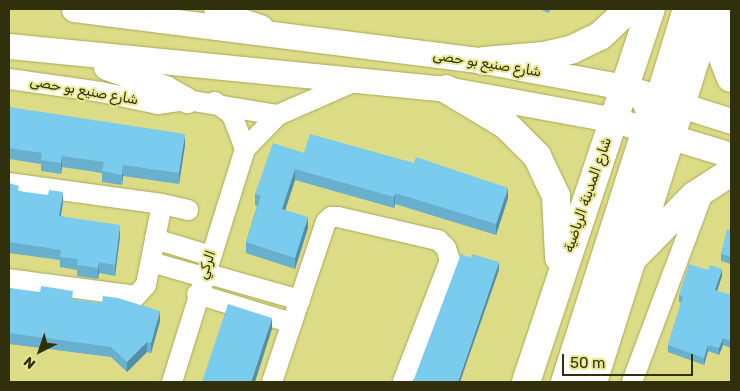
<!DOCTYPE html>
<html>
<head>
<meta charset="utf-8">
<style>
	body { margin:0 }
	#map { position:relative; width:740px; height:391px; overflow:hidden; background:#dcdb86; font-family:Rubik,Cairo,sans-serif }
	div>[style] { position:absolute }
	.roads { filter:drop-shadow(0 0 1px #aaa855) drop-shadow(0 0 1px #aaa855) }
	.minor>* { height:20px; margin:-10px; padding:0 10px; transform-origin:10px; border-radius:10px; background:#fff }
	.tertiary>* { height:25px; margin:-12.5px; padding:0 12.5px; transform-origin:12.5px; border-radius:12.5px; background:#fff }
	.secondary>* { height:28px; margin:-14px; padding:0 14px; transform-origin:14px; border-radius:14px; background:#fff }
	.wall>* { inset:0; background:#69afce }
	.shaded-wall>* { inset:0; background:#558fa7 }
	.building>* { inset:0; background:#7accef }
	span { translate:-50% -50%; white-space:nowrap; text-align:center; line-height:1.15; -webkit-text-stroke:4px #e9e893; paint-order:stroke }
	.street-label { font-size:14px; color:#31300c }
	.frame { position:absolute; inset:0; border:10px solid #31300c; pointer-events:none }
	.north { position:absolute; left:15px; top:326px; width:50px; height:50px; -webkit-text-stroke:4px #e9e893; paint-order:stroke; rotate:221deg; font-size:14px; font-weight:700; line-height:20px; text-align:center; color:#31300c }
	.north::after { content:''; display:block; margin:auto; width:18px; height:22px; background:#31300c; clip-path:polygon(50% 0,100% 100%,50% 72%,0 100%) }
	.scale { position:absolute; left:562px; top:354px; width:131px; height:22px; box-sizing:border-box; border:2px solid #31300c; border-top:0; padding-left:6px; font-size:15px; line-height:18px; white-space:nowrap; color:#31300c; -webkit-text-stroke:4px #e9e893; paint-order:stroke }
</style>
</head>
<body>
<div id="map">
	<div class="roads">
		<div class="minor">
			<div style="left:214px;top:9px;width:52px;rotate:19.1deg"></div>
			<div style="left:9px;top:79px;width:93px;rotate:8deg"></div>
			<div style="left:101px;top:92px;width:58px;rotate:11.9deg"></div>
			<div style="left:158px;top:104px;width:29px;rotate:-8deg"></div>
			<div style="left:187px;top:100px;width:92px;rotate:9.4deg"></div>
			<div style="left:278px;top:115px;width:90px;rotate:-23.7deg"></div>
			<div style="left:215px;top:102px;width:21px;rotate:37deg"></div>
			<div style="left:232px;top:115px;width:36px;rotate:69deg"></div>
			<div style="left:9px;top:183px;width:154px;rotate:7.8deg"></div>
			<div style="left:162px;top:204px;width:83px;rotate:101.2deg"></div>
			<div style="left:146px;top:285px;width:15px;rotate:132deg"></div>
			<div style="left:136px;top:296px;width:128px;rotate:-172.4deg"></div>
			<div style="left:162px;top:204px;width:27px;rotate:13deg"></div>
			<div style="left:155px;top:239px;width:59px;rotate:16.9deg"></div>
			<div style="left:151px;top:262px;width:54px;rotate:16.1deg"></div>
			<div style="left:205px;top:273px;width:99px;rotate:15.9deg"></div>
			<div style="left:197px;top:294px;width:99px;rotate:17deg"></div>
			<div style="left:172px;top:382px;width:244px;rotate:-72.6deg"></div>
			<div style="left:245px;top:149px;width:47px;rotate:-45.9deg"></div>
			<div style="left:272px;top:382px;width:169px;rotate:-71.4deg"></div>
			<div style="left:326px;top:222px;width:7px;rotate:-45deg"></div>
			<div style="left:331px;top:217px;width:7px"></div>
			<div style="left:338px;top:217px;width:103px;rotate:13deg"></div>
			<div style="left:438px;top:240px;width:11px;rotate:45deg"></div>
			<div style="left:446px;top:248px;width:13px;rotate:72deg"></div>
			<div style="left:450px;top:260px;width:131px;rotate:111.1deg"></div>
			<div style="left:632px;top:382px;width:205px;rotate:-69.4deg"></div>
		</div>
		<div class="tertiary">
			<div style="left:74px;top:9px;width:413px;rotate:7.2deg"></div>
			<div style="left:484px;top:61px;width:142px;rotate:10.5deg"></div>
			<div style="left:624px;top:87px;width:112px;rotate:17.6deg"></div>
			<div style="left:9px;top:46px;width:439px;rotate:5.6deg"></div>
			<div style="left:446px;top:89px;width:172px;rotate:10.4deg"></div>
			<div style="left:615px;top:120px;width:121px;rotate:16.8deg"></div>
			<div style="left:106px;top:67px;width:63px;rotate:19.6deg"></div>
			<div style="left:165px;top:88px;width:25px;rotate:29deg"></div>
		</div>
		<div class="secondary">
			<div style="left:717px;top:10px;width:41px;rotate:85.8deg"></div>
			<div style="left:720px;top:51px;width:29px;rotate:68deg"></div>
			<div style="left:484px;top:61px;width:60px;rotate:-4.8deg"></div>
			<div style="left:544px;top:56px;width:28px;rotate:-13deg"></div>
			<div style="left:571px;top:50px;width:32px;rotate:-26deg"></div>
			<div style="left:600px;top:36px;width:40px;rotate:-43deg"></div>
			<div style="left:446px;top:89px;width:70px;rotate:31deg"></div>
			<div style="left:506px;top:125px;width:44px;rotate:45deg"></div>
			<div style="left:537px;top:156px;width:44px;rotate:64.6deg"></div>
			<div style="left:556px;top:196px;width:62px;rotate:87.2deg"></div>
			<div style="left:656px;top:125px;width:12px;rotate:-95deg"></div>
			<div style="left:655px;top:113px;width:109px;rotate:-72.9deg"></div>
			<div style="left:635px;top:256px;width:84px;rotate:-45.5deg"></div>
			<div style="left:694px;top:196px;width:44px;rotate:-33deg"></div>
			<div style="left:526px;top:382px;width:393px;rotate:-71.5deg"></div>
			<div style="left:565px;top:382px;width:281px;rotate:-72.2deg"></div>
			<div style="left:651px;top:114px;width:17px;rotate:-111deg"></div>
			<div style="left:645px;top:98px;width:24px;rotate:-152deg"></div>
			<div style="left:593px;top:382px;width:391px;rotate:-72.4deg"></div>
		</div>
	</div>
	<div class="wall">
		<div style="clip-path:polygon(539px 9px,550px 9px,549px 13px)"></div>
		<div style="clip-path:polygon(9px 107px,185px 145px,179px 184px,123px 176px,122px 185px,102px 182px,102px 173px,62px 167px,61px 174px,41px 171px,41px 164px,9px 159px)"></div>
		<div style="clip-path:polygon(304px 153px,508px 198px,496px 235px,395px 204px,394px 208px,295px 180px,285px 210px,308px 228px,295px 269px,246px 253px,246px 242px,257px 206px,255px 205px,255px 194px)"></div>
		<div style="clip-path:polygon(9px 183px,19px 191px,63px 202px,61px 216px,120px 236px,115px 276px,99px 273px,98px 279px,77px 276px,77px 270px,60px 267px,60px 260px,9px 253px)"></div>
		<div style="clip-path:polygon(731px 231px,731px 264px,721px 261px,721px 254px)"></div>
		<div style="clip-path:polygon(722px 276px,717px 291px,731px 295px,731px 348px,723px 345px,719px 355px,708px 351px,704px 365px,668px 352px,668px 345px,681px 303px,679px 302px,679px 295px)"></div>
		<div style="clip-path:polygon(9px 288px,73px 299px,160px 321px,151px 353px,147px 352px,127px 372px,111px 357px,9px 344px)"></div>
	</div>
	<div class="shaded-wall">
		<div style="clip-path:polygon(185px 134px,185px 145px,179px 184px,179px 173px)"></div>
		<div style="clip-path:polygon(62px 156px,62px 167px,61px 174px,61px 163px)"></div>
		<div style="clip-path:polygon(123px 165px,123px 176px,122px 185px,122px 175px)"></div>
		<div style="clip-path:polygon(295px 169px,295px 180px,282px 220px,282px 209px)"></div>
		<div style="clip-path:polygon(508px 188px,508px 198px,496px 235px,496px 224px)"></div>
		<div style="clip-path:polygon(63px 192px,63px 202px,59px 226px,59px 216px)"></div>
		<div style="clip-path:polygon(395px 193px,395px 204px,394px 208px,394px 197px)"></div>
		<div style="clip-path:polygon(308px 217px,308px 228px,295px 269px,295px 258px)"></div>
		<div style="clip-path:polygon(120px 225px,120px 236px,115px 276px,115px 265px)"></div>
		<div style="clip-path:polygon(99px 262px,99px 273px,98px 279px,98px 268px)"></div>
		<div style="clip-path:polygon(499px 262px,499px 270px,460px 382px,458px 382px)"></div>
		<div style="clip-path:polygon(722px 269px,722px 276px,715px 297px,715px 290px)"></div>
		<div style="clip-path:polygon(160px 311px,160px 321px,151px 353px,151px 343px)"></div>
		<div style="clip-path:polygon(272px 318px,272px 329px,255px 382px,251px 382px)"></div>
		<div style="clip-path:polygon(723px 338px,723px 345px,719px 355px,719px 348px)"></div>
		<div style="clip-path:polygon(147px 342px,147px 352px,127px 372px,127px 362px)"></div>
		<div style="clip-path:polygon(708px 345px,708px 351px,704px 365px,704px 358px)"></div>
	</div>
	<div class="building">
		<div style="clip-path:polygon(9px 107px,185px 134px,179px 173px,123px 165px,122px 175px,102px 171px,104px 162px,62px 156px,61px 163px,41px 160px,42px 153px,9px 148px)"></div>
		<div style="clip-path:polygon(310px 134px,414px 163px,416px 157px,508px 188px,496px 224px,395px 193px,394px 197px,295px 169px,282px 209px,308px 217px,295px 258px,246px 242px,261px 196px,255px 194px,273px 143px,304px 153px)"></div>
		<div style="clip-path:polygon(9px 183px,19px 186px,18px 191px,48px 195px,49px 190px,63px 192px,59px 216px,120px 225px,115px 265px,99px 262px,98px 268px,77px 265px,78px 259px,60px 257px,61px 250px,9px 242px)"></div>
		<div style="clip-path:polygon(727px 229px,731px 231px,731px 257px,721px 254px)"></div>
		<div style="clip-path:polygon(461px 254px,471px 258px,472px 254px,499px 262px,458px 382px,411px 382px,414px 379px)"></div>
		<div style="clip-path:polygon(689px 264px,708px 270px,710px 265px,722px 269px,715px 290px,731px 295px,731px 341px,723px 338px,719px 348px,708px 345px,704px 358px,668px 345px,683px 297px,679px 295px)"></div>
		<div style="clip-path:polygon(41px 286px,73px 291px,72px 299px,102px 303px,103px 296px,118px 298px,160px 311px,151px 343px,147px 342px,127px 362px,111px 347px,9px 333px,9px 288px,40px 292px)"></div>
		<div style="clip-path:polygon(228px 304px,272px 318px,251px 382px,202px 382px)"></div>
	</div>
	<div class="street-label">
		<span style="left:487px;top:64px;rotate:9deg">شارع صنيع بو حصى</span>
		<span style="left:84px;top:91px;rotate:10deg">شارع صنيع بو حصى</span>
		<span style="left:588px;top:195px;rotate:-71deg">شارع المدينة الرياضية</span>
		<span style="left:207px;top:265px;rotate:-71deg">الركي</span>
	</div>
	<div class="frame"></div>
	<div class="north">N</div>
	<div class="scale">50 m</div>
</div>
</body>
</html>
